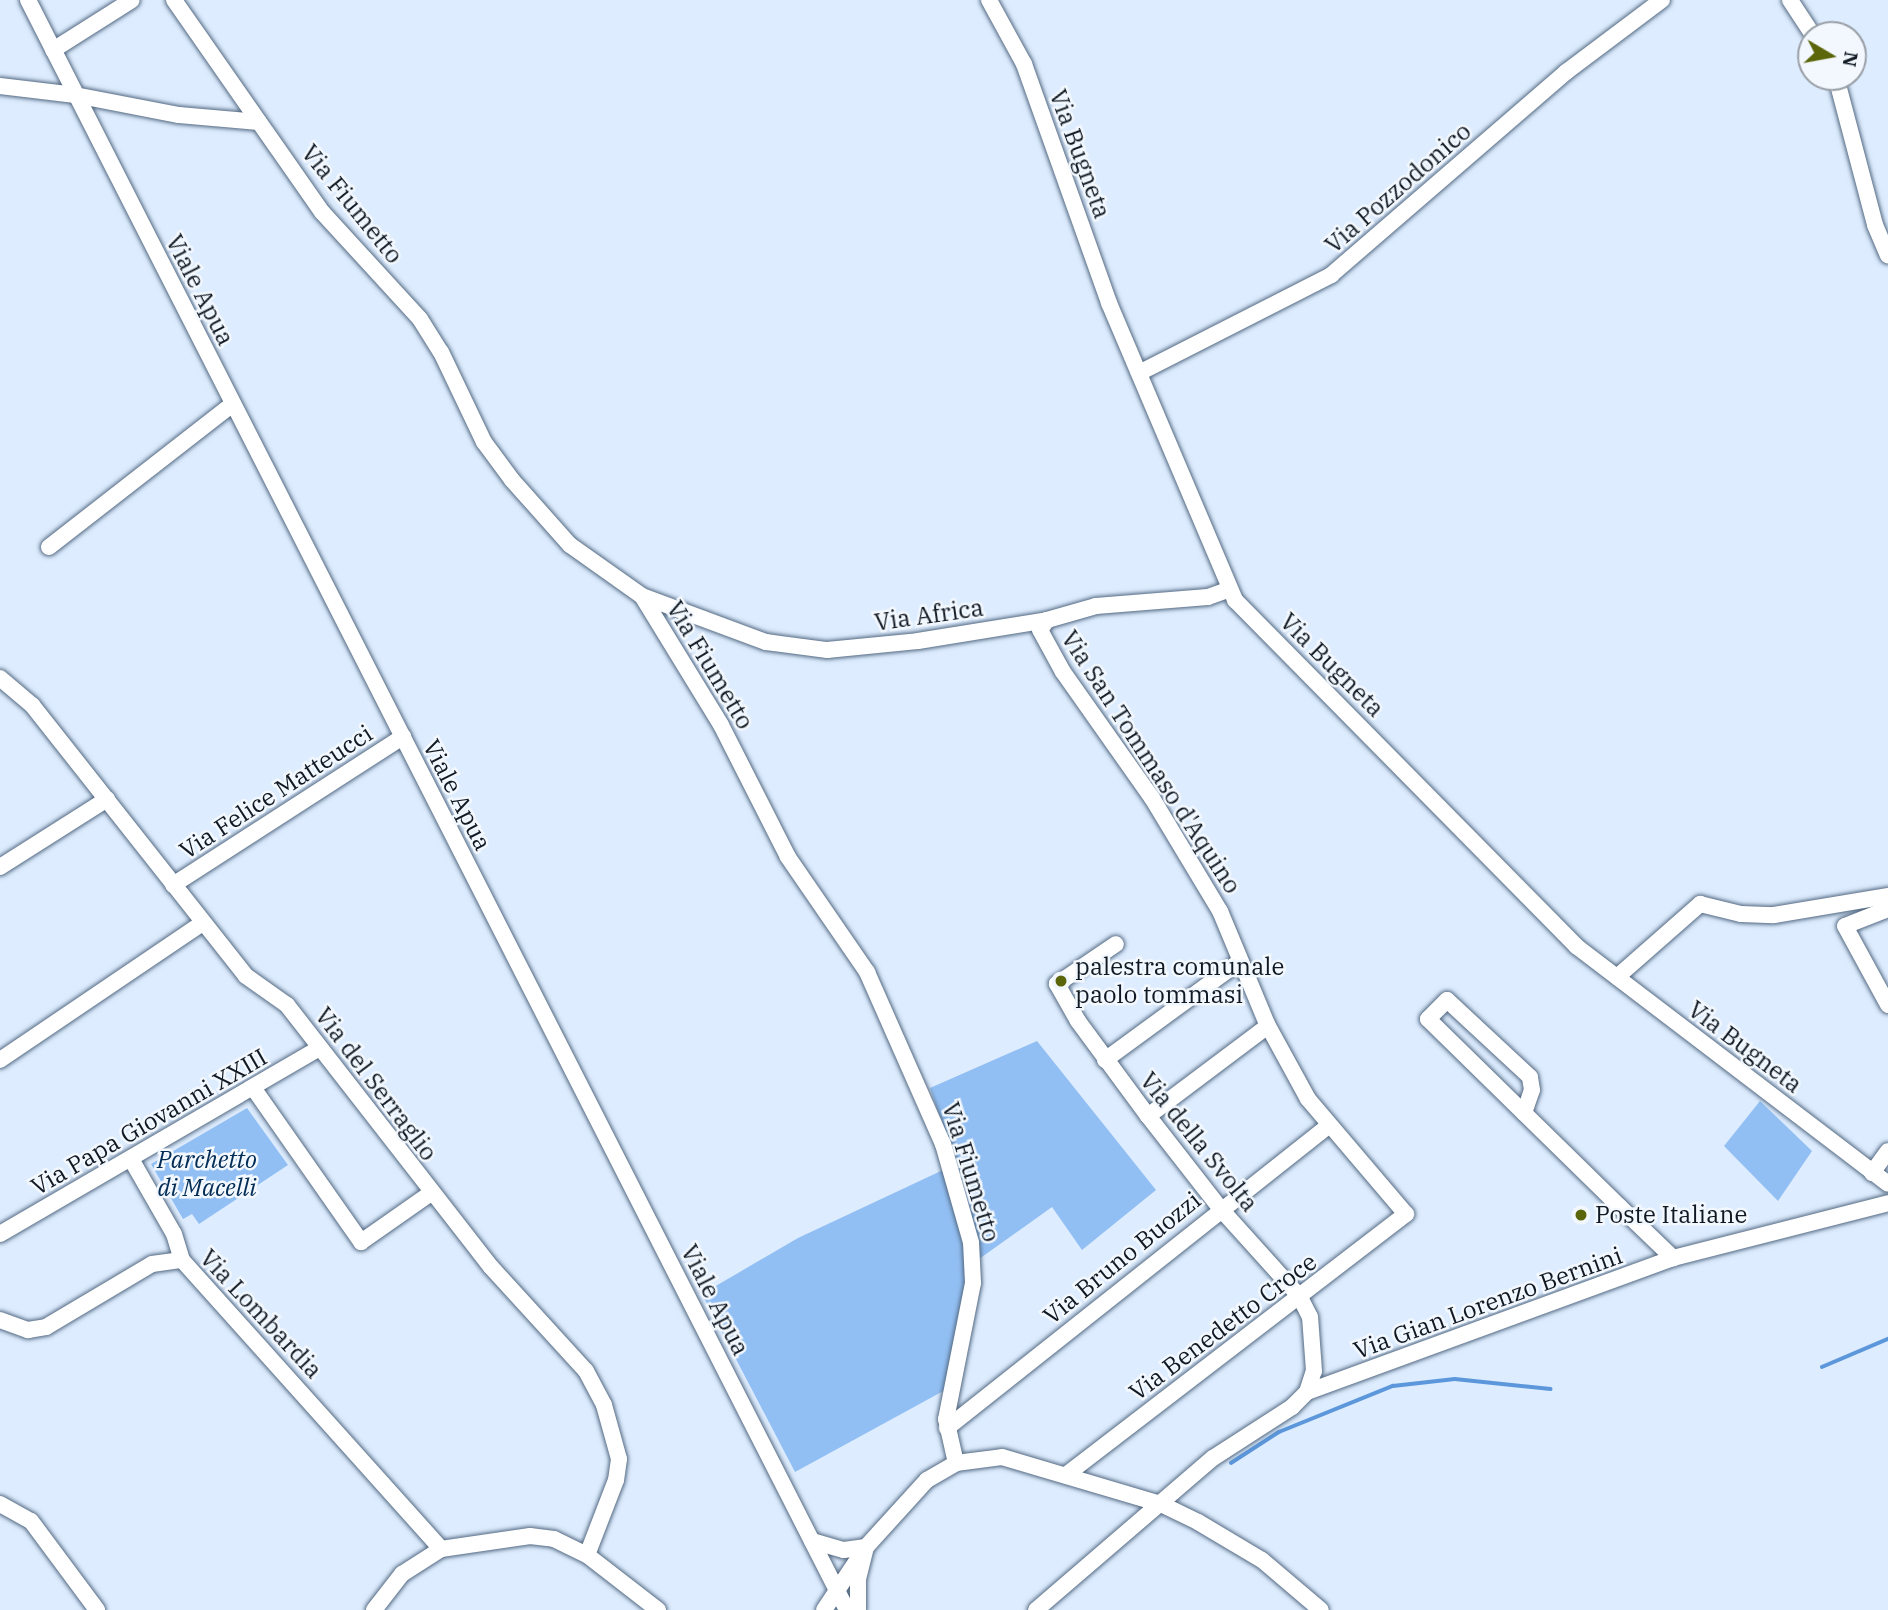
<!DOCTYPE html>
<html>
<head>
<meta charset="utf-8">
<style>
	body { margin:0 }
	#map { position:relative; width:1888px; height:1610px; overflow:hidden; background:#ddecfe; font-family:"IBM Plex Serif",serif }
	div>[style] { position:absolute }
	.green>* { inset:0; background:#92bff3 }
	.stream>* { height:3.5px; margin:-1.75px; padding:0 1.75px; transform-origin:1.75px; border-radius:1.75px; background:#5c97db }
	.roads { filter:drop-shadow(0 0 2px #536982) drop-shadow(0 0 2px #536982) }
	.minor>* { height:16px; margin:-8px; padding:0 8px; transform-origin:8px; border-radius:8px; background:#fff }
	.dots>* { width:19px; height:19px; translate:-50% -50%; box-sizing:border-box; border:4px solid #f3f8fe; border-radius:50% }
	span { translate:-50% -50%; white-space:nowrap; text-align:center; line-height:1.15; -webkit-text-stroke:5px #f3f8fe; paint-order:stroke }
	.street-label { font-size:24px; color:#101923 }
	.poi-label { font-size:24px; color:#101923 }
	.left { translate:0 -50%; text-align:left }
	.park-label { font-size:24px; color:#002c56; font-style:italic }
	.north { position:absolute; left:1797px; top:21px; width:70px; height:70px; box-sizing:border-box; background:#f3f8fe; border:2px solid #989fa6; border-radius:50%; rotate:100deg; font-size:19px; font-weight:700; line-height:28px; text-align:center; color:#101923 }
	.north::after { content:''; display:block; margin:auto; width:24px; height:32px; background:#5b660b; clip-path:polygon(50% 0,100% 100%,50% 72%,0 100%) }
</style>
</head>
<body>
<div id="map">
	<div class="green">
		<div style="clip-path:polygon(1037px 1041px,1156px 1190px,1082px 1250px,1052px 1207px,979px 1259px,956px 1163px,930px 1088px)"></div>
		<div style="clip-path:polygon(1760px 1101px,1812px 1151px,1778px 1201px,1724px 1146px)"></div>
		<div style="clip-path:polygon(247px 1108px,288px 1165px,199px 1224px,192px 1214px,183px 1219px,151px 1164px)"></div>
		<div style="clip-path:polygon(943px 1170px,968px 1265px,947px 1389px,795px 1472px,702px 1294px,798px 1238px)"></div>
	</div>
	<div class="stream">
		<div style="left:1822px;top:1367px;width:72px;rotate:-23deg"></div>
		<div style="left:1231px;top:1463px;width:57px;rotate:-32.9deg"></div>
		<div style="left:1279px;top:1432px;width:123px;rotate:-22deg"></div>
		<div style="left:1393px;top:1386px;width:62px;rotate:-6.4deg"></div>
		<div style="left:1455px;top:1379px;width:96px;rotate:6deg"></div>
	</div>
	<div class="roads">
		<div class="minor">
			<div style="left:28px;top:0;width:1806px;rotate:63.04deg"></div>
			<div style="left:174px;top:0;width:259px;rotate:55.1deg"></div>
			<div style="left:322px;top:212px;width:145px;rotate:47.5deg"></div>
			<div style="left:420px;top:319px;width:39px;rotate:58deg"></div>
			<div style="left:441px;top:352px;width:100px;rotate:64.5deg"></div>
			<div style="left:484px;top:442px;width:47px;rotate:53.6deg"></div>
			<div style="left:512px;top:480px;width:87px;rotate:48.3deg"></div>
			<div style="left:570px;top:545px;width:88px;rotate:35.3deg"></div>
			<div style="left:642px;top:596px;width:151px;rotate:58.5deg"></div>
			<div style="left:721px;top:725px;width:148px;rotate:63.1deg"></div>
			<div style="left:788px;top:857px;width:140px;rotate:55.5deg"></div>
			<div style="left:867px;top:972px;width:188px;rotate:66.2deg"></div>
			<div style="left:943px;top:1144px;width:102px;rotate:74.1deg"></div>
			<div style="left:971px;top:1242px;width:41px;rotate:87.2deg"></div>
			<div style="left:973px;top:1283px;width:139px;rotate:101.2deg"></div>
			<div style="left:946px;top:1419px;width:45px;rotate:77.2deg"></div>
			<div style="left:989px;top:0;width:73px;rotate:61.3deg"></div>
			<div style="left:1024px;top:64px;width:254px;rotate:70.4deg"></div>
			<div style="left:1109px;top:303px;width:323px;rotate:67deg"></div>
			<div style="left:1235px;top:600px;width:486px;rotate:45.4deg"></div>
			<div style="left:1576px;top:946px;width:392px;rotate:37.3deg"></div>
			<div style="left:1790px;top:0;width:42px;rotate:56.7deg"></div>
			<div style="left:53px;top:50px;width:93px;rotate:-32.3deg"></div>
			<div style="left:1836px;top:77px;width:153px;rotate:75.2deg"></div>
			<div style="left:1875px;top:225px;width:33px;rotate:67deg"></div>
			<div style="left:0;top:86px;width:76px;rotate:6.8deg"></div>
			<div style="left:75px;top:95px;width:106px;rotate:10.9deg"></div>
			<div style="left:179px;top:115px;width:80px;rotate:5deg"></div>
			<div style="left:1139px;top:373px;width:216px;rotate:-27deg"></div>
			<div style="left:1331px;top:275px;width:311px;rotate:-40.8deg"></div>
			<div style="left:1566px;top:72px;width:120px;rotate:-36.9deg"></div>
			<div style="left:49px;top:547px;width:233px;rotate:-37.9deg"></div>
			<div style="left:642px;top:596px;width:132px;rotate:20.4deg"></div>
			<div style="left:766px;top:642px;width:62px;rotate:7.5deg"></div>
			<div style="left:827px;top:650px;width:91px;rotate:-5.6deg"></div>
			<div style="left:918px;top:641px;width:131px;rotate:-9.2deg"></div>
			<div style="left:1047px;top:620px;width:51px;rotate:-15.9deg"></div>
			<div style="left:1096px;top:606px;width:112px;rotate:-4.6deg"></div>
			<div style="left:1208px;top:597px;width:20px;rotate:-20deg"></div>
			<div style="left:1047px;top:620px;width:12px;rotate:125deg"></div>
			<div style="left:1040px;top:630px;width:48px;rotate:61.3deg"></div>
			<div style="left:1063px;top:672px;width:154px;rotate:54.8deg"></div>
			<div style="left:1152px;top:798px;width:132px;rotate:59deg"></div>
			<div style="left:1220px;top:911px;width:122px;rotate:67.4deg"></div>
			<div style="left:1267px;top:1024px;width:85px;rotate:61.3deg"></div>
			<div style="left:1308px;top:1099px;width:151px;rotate:49.6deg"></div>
			<div style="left:1406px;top:1214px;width:429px;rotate:142.5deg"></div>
			<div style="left:0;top:678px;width:42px;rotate:40.2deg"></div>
			<div style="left:32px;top:705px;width:345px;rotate:51.7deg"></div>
			<div style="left:246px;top:976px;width:50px;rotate:35.3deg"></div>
			<div style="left:287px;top:1005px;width:332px;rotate:52.1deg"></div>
			<div style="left:491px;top:1267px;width:141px;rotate:47.6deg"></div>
			<div style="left:586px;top:1371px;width:38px;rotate:62deg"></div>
			<div style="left:604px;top:1405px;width:56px;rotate:74.5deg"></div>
			<div style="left:619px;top:1459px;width:21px;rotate:98deg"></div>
			<div style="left:616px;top:1480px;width:80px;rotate:111.1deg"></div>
			<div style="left:0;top:867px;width:127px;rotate:-32.4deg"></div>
			<div style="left:173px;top:885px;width:274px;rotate:-32.8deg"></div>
			<div style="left:1888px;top:909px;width:46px;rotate:158.4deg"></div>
			<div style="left:1845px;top:926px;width:90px;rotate:61.4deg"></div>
			<div style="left:1617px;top:977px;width:111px;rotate:-41.3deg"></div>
			<div style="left:1700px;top:904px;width:42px;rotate:13.7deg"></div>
			<div style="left:1741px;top:914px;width:33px;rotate:2deg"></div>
			<div style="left:1774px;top:915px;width:116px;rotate:-9.5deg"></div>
			<div style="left:0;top:1060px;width:243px;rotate:-34.1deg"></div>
			<div style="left:1105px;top:1060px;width:166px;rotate:-36.2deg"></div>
			<div style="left:254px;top:1089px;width:187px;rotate:55deg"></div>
			<div style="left:361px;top:1242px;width:85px;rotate:-35deg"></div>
			<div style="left:1524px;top:1113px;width:24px;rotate:-71deg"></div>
			<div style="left:1532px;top:1090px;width:13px;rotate:-99deg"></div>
			<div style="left:1530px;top:1077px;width:113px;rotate:-137.1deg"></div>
			<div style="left:1447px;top:1000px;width:27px;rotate:135deg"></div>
			<div style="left:1428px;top:1019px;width:269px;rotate:44.4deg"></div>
			<div style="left:1620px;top:1207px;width:74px;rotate:43.9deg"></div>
			<div style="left:1148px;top:1116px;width:150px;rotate:-36.9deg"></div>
			<div style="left:131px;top:1159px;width:86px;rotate:60.2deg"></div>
			<div style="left:174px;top:1234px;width:27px;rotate:73deg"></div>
			<div style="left:1872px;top:1173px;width:27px;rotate:-54deg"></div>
			<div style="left:0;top:1234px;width:370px;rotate:-30.2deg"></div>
			<div style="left:0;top:1320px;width:30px;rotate:20deg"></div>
			<div style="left:28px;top:1330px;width:18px;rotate:-9deg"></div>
			<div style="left:46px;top:1327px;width:123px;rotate:-30.7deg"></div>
			<div style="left:152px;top:1264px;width:30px;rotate:-8deg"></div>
			<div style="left:182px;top:1260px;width:388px;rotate:48.1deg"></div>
			<div style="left:1307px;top:1392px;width:390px;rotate:-20.1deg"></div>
			<div style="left:1673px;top:1258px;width:222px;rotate:-14.3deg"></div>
			<div style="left:947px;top:1428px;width:486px;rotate:-38.4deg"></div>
			<div style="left:0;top:1504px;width:35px;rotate:29deg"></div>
			<div style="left:31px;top:1521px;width:111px;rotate:53.4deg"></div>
			<div style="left:812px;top:1541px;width:33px;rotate:16deg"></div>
			<div style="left:844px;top:1550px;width:22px;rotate:-8deg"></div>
			<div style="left:866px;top:1547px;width:33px;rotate:104deg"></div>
			<div style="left:858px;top:1579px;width:31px;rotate:90deg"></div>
			<div style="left:374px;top:1610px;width:46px;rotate:-52.1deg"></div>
			<div style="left:402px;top:1574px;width:46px;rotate:-32.7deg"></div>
			<div style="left:441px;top:1549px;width:90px;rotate:-8.3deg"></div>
			<div style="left:530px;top:1536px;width:24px;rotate:7deg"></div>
			<div style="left:554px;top:1539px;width:37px;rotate:26deg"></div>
			<div style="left:587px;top:1555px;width:90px;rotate:37.8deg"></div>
			<div style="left:824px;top:1610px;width:76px;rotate:-56.3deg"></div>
			<div style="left:866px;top:1547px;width:91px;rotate:-47.7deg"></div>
			<div style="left:927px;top:1480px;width:34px;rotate:-30deg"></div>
			<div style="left:956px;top:1463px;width:46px;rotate:-7.4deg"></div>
			<div style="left:1002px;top:1457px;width:166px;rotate:16.5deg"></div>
			<div style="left:1161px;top:1504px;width:41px;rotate:25.9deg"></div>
			<div style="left:1198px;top:1522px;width:74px;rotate:30.7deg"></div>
			<div style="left:1262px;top:1560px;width:77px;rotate:40.3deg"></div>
			<div style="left:1036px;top:1610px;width:233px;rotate:-40.7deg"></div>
			<div style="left:1213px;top:1458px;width:94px;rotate:-32.8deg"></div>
			<div style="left:1292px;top:1407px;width:21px;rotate:-45deg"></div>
			<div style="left:1307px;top:1392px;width:22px;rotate:-72deg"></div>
			<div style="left:1314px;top:1371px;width:54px;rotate:-94.2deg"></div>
			<div style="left:1310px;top:1317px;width:22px;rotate:-117deg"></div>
			<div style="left:1300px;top:1297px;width:120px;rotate:-132deg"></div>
			<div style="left:1220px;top:1208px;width:117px;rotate:-128deg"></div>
			<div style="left:1148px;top:1116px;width:118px;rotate:-126.4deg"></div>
			<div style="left:1078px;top:1021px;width:43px;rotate:-119.6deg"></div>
			<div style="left:1057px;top:984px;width:71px;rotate:-34.1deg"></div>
		</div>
	</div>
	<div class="dots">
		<div style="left:1061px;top:981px;background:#5b660b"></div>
		<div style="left:1581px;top:1215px;background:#5b660b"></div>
	</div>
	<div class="street-label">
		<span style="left:1080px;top:154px;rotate:70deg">Via Bugneta</span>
		<span style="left:1398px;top:188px;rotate:-41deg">Via Pozzodonico</span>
		<span style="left:352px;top:204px;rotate:51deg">Via Fiumetto</span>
		<span style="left:200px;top:290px;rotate:63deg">Viale Apua</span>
		<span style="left:929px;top:615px;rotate:-8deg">Via Africa</span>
		<span style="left:710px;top:665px;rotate:59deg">Via Fiumetto</span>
		<span style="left:1332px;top:665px;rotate:45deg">Via Bugneta</span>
		<span style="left:1151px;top:762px;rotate:57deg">Via San Tommaso d'Aquino</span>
		<span style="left:276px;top:792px;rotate:-33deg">Via Felice Matteucci</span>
		<span style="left:457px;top:795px;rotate:63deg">Viale Apua</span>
		<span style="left:1745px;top:1047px;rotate:37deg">Via Bugneta</span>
		<span style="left:376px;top:1084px;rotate:53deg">Via del Serraglio</span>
		<span style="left:149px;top:1122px;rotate:-30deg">Via Papa Giovanni XXIII</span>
		<span style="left:1199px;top:1142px;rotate:51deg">Via della Svolta</span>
		<span style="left:971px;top:1172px;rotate:73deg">Via Fiumetto</span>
		<span style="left:1122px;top:1258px;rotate:-39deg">Via Bruno Buozzi</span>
		<span style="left:715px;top:1300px;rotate:63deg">Viale Apua</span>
		<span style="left:1488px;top:1303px;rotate:-20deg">Via Gian Lorenzo Bernini</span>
		<span style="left:261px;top:1314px;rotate:47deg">Via Lombardia</span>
		<span style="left:1223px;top:1327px;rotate:-37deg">Via Benedetto Croce</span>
	</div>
	<div class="poi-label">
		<span class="left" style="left:1075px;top:981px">palestra comunale<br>paolo tommasi</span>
		<span class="left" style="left:1595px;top:1215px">Poste Italiane</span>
	</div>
	<div class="park-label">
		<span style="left:207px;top:1174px">Parchetto<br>di Macelli</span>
	</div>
	<div class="north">N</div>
</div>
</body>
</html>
